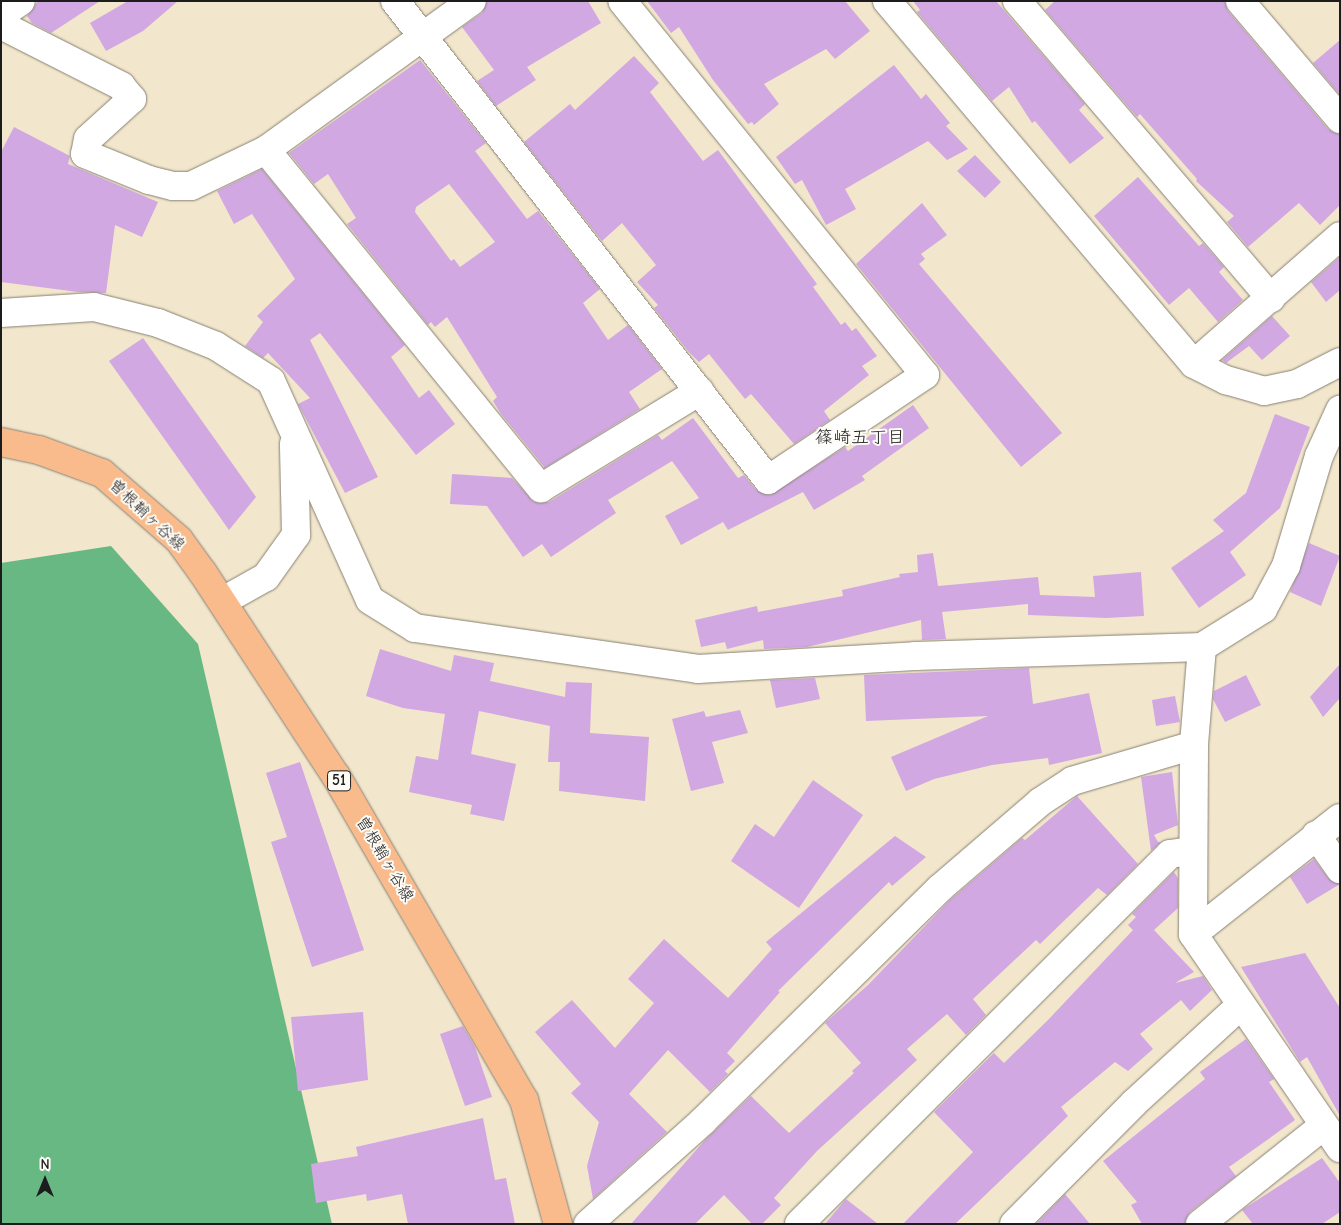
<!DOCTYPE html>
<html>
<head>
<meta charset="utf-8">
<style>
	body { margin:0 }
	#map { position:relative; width:1341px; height:1225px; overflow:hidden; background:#f2e6cc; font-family:"Comic Neue","Klee One",sans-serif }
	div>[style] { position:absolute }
	.forest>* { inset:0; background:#68b884 }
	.building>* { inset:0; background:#d1a8e2 }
	.roads { filter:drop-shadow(0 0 1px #878174) drop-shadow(0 0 1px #878174) }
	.minor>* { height:28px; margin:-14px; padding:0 14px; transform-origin:14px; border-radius:14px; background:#fff }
	.major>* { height:28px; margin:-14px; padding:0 14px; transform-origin:14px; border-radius:14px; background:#fabb8c }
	span { translate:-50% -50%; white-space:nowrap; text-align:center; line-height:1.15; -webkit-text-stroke:4px #fdfcf7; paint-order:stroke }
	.shield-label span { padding:1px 4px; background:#fdfcf7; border:1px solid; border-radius:4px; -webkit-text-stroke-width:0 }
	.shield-label { font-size:15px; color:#1c1c1c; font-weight:700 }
	.street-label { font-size:16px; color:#1c1c1c }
	.neighbourhood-label { font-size:18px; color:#1c1c1c }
	.frame { position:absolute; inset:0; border:2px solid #1c1c1c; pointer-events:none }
	.north { position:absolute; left:20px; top:1155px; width:50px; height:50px; -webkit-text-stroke:4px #fdfcf7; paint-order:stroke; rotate:0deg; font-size:14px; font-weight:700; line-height:20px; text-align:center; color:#1c1c1c }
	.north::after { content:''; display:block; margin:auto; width:18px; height:22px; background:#1c1c1c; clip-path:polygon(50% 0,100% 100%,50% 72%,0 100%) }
</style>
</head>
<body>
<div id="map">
	<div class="forest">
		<div style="clip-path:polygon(111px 546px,198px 644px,332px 1224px,1px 1224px,1px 563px)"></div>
	</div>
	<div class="building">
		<div style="clip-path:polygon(100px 1px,51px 33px,32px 23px,27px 16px,38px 1px)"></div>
		<div style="clip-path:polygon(128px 1px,178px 1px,143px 31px,106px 51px,90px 23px)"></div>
		<div style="clip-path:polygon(487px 1px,588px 1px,601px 23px,527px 67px,536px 80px,496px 106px,477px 81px,494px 70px,462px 27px,482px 13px)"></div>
		<div style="clip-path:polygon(647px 1px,845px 1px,870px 31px,835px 59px,826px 49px,764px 84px,779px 104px,754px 125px,752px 122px,748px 124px,713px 80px,679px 27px,671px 33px)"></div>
		<div style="clip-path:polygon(913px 1px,996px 1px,1085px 104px,1079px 110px,1104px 138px,1070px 164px,1035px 121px,1032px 123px,1009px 87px,992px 101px,917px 12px,920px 10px)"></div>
		<div style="clip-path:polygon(1055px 1px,1225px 1px,1228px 11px,1328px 129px,1340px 134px,1340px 205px,1320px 225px,1299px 203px,1248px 247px,1227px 222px,1234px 216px,1196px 181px,1197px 179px,1140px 114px,1137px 117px,1045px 10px)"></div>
		<div style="clip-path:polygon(1340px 40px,1340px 95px,1313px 63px)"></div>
		<div style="clip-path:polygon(634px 56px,659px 83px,650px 92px,703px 161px,718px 150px,817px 284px,813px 287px,841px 325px,845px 322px,852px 331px,856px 328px,877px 356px,862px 366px,869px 375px,824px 411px,830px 420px,794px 444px,751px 394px,745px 399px,709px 354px,699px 362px,688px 351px,654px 308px,658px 305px,637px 282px,656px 265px,622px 223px,602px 241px,524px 142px,570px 104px,575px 110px)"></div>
		<div style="clip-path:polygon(evenodd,420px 60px,486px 143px,475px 151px,527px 219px,538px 211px,600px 289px,583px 303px,608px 340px,628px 325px,662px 369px,629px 392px,640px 409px,545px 468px,501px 414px,493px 401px,497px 397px,447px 317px,435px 327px,431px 322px,428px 325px,347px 224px,356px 218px,328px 174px,314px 184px,289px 153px,420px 60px,449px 184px,495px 242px,460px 267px,454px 259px,451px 261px,415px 212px,416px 207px,449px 184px)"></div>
		<div style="clip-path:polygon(894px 65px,921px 99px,926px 94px,950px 123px,946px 126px,968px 149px,947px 160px,928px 141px,845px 189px,856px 209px,826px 225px,802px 180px,795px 184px,776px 157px)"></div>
		<div style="clip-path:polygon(14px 127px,70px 156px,68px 164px,158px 202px,142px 237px,115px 225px,106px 293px,78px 292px,1px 282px,1px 152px)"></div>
		<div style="clip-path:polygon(975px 155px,1001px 182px,985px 198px,957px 171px)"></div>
		<div style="clip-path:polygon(262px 169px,405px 345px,391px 357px,419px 398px,429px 390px,455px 424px,416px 455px,320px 333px,310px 340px,378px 477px,345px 493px,298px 404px,310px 398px,268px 353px,263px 358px,245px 346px,263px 322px,257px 316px,295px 279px,252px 214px,234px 224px,217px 191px)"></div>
		<div style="clip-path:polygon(1138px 177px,1199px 246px,1203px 243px,1224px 267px,1219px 272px,1243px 300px,1218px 322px,1189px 288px,1169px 305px,1094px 216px)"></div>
		<div style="clip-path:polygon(922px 203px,947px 235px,921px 254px,925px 259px,919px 264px,1062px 433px,1021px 467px,856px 264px)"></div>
		<div style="clip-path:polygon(1340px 257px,1340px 290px,1326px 302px,1311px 282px)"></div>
		<div style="clip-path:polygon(1272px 316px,1290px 336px,1262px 360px,1249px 346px,1226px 363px,1222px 360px)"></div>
		<div style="clip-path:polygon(143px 338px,256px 497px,229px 530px,109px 361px)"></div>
		<div style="clip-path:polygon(913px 405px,929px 428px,862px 476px,865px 480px,814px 510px,803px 492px,728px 530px,723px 522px,681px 545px,665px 516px,699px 498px,672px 461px,608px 500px,616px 513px,551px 557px,542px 544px,523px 557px,487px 506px,450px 504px,452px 474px,512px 478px,534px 502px,549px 502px,658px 435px,662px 440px,693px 418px,738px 478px,744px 475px,756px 490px,770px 495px,845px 447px,848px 451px)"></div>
		<div style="clip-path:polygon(1275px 414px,1310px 427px,1280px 508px,1230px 552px,1246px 575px,1199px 608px,1171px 568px,1224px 531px,1213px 520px,1246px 493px)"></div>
		<div style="clip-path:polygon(1309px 543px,1340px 556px,1321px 606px,1290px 592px)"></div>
		<div style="clip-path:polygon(933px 553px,938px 586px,1038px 577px,1040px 595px,1095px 597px,1093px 576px,1141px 572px,1144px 616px,1106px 618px,1028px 615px,1028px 604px,942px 612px,946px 639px,922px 640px,921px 620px,807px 647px,764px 649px,763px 640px,727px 649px,725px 642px,701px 647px,695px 620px,757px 606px,758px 612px,843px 596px,842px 590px,900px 577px,899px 574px,918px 572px,917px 555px)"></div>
		<div style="clip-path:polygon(380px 649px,451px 671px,454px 655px,494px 663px,490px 681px,565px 697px,566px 682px,592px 683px,590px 733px,649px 737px,645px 801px,559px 791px,560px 762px,548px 762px,550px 726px,479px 711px,471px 754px,516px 764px,504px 821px,470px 814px,472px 805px,409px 792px,416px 756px,438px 760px,445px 714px,403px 708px,366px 696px)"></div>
		<div style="clip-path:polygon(1340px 664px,1340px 698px,1323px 717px,1310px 697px)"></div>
		<div style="clip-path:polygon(1029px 668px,1033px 704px,1089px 693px,1102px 753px,1049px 765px,1048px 758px,992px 765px,934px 779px,906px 791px,891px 757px,988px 716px,866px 721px,864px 675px)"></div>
		<div style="clip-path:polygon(1246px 675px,1261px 705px,1225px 722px,1213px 699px,1214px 691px)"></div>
		<div style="clip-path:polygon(815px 678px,820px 699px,776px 708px,770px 680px)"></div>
		<div style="clip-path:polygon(1175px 696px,1180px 722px,1156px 726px,1152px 700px)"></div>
		<div style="clip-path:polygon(740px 710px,748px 733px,712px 742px,724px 783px,691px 791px,672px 719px,704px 711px,706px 717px)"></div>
		<div style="clip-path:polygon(300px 762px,364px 950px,312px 967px,271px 842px,287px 837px,266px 773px)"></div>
		<div style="clip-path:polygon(1172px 772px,1178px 825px,1154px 835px,1158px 842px,1161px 842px,1151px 851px,1141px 777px)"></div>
		<div style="clip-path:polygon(813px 780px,863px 815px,799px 908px,731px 861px,755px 824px,774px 837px)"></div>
		<div style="clip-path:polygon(1077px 796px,1138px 864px,1107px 895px,1098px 888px,1040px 944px,1036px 940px,973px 999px,986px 1015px,966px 1035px,947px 1014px,907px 1049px,917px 1060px,817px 1151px,774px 1198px,781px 1205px,762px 1224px,752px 1224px,724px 1195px,695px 1224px,631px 1224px,705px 1140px,751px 1096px,789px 1133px,854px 1073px,852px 1071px,861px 1063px,825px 1023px,868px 985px,950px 900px,1022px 838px,1025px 840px)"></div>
		<div style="clip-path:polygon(895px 836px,926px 857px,892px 886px,889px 882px,778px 991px,780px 992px,727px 1053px,735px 1061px,725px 1071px,728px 1074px,710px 1092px,668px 1050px,629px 1094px,667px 1132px,593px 1199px,587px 1166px,599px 1122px,571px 1093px,581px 1084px,535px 1032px,572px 1000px,615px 1048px,654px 1003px,628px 979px,664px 939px,728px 998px,772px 949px,766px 942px)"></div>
		<div style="clip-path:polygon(1314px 859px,1328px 878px,1340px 884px,1307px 904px,1290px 877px)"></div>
		<div style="clip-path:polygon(1174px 872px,1178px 878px,1178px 908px,1154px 930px,1194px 972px,1175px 983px,1203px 976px,1212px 990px,1190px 1011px,1181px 1000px,1140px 1034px,1153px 1049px,1128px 1071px,1115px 1062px,1061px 1107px,1068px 1116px,955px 1224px,903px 1224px,973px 1152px,934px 1112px,994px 1053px,1004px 1063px,1048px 1020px,1133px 930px,1128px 925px,1136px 917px,1132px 914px)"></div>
		<div style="clip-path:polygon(1305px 953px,1340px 1008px,1340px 1116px,1307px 1057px,1300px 1062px,1241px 967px)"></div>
		<div style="clip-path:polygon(363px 1012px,368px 1080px,298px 1091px,291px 1017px)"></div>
		<div style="clip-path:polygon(463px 1026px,475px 1047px,492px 1097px,465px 1106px,440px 1034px)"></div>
		<div style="clip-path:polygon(1246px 1039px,1274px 1079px,1269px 1082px,1295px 1120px,1229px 1167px,1236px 1176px,1190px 1212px,1185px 1224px,1142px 1224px,1131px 1205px,1137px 1202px,1103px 1161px,1205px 1079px,1200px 1072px)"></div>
		<div style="clip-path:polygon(483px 1118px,495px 1180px,506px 1178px,515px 1224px,408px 1224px,402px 1194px,367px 1201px,366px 1194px,316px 1203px,311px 1164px,358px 1156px,356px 1147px)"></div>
		<div style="clip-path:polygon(1322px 1158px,1340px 1183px,1340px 1212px,1322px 1224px,1253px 1224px,1242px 1210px)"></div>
		<div style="clip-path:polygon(1065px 1194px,1090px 1224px,1036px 1224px)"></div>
		<div style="clip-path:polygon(846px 1199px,878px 1224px,825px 1224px)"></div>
	</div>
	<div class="roads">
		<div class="minor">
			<div style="left:395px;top:1px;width:607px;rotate:52.09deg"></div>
			<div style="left:768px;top:480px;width:189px;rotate:-33.8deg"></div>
			<div style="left:925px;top:375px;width:481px;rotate:-129deg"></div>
			<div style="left:887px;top:1px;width:475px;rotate:49.8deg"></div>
			<div style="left:1194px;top:364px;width:36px;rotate:27deg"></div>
			<div style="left:1226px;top:380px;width:40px;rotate:16deg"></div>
			<div style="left:1264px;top:391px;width:34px;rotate:-12deg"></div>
			<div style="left:1297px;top:384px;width:48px;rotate:-27.1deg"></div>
			<div style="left:1017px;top:1px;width:391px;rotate:49.5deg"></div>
			<div style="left:1240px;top:1px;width:155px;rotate:49.7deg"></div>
			<div style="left:1px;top:15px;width:24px;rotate:-35deg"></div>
			<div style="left:1px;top:25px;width:135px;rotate:26.9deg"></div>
			<div style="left:121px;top:86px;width:17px;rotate:50deg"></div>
			<div style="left:132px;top:99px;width:59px;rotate:137.7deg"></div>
			<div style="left:88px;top:139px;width:15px;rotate:101deg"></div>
			<div style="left:85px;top:154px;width:69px;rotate:22.1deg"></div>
			<div style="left:149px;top:180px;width:25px;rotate:14deg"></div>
			<div style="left:173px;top:186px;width:18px"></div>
			<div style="left:191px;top:186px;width:83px;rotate:-25.6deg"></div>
			<div style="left:266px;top:150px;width:254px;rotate:-35.9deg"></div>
			<div style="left:266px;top:150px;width:436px;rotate:50.9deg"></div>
			<div style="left:541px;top:488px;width:186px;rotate:-31.4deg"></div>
			<div style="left:1px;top:313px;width:93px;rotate:-3.7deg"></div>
			<div style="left:94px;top:307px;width:66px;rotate:14deg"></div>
			<div style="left:158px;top:323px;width:62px;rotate:21.6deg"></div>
			<div style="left:216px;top:346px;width:65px;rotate:32.5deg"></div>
			<div style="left:271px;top:381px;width:240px;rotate:65.7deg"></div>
			<div style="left:370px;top:600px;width:53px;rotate:31.9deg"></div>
			<div style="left:415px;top:628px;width:286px;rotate:8.2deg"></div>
			<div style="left:698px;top:669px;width:217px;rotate:-3.4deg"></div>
			<div style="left:915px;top:656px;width:287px;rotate:-1.8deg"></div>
			<div style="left:1202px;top:647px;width:72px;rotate:-31.9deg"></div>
			<div style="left:1263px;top:609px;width:49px;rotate:-61.9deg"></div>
			<div style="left:1286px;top:566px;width:115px;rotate:-73.3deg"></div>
			<div style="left:1319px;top:456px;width:51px;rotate:-65.5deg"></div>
			<div style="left:1194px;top:364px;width:194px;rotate:-41.2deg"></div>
			<div style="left:223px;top:601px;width:49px;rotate:-29.2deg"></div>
			<div style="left:266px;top:577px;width:52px;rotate:-54.5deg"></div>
			<div style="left:296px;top:535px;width:91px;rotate:-91.3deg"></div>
			<div style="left:1202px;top:647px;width:98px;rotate:94.7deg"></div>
			<div style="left:1194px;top:745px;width:189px;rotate:90.3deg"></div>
			<div style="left:1193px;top:934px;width:260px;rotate:55.5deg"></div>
			<div style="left:1316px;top:835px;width:42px;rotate:54.8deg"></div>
			<div style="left:1193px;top:934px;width:187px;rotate:-38.3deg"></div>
			<div style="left:588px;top:1224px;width:154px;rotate:-41.8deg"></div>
			<div style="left:703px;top:1121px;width:331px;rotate:-44.5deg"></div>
			<div style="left:939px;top:889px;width:133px;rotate:-40.7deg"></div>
			<div style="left:1040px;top:802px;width:38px;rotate:-33deg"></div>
			<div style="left:1072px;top:781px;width:127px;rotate:-16.4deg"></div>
			<div style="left:799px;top:1224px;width:524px;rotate:-44.92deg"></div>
			<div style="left:1170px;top:854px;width:22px;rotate:-8deg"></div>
			<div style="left:1014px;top:1224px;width:170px;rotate:-45.2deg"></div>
			<div style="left:1134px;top:1103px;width:145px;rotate:-42.5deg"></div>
			<div style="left:1200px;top:1224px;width:157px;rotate:-38.5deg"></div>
		</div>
		<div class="major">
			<div style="left:1px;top:442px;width:39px;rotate:12deg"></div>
			<div style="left:39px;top:450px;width:67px;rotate:20.1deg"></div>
			<div style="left:102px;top:473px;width:102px;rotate:41deg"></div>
			<div style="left:179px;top:540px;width:41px;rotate:54deg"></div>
			<div style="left:203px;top:573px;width:243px;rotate:56.8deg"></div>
			<div style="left:336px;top:776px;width:375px;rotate:59.9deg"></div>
			<div style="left:524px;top:1100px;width:129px;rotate:74.7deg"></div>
		</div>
	</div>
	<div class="shield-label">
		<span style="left:339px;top:781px">51</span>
	</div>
	<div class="street-label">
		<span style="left:147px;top:515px;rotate:43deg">曽根鞘ヶ谷線</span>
		<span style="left:385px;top:859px;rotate:59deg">曽根鞘ヶ谷線</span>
	</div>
	<div class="neighbourhood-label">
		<span style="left:860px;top:438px">篠崎五丁目</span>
	</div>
	<div class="frame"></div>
	<div class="north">N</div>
</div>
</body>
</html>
